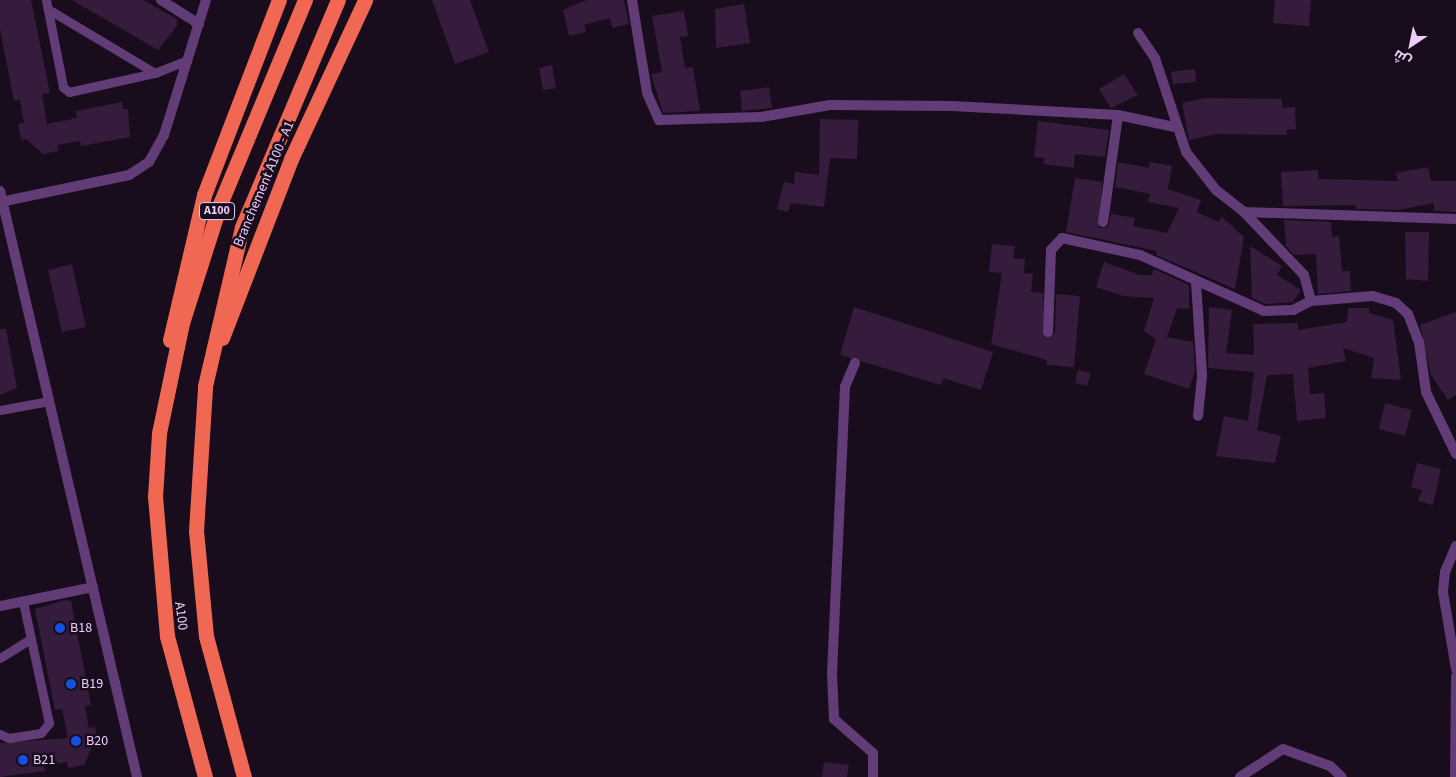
<!DOCTYPE html>
<html>
<head>
<meta charset="utf-8">
<style>
	body { margin:0 }
	#map { position:relative; width:1456px; height:777px; overflow:hidden; background:#190d1d; font-family:"Source Sans 3",Cairo,sans-serif }
	div>[style] { position:absolute }
	.building>* { inset:0; background:#351b3c }
	.lane>* { height:9px; margin:-4.5px; padding:0 4.5px; transform-origin:4.5px; border-radius:4.5px; background:#623c77 }
	.street>* { height:10px; margin:-5px; padding:0 5px; transform-origin:5px; border-radius:5px; background:#623c77 }
	.highway>* { height:15px; margin:-7.5px; padding:0 7.5px; transform-origin:7.5px; border-radius:7.5px; background:#f06753 }
	.dots>* { width:14px; height:14px; translate:-50% -50%; box-sizing:border-box; border:2px solid #190d1d; border-radius:50% }
	span { translate:-50% -50%; white-space:nowrap; text-align:center; line-height:1.15; -webkit-text-stroke:5px #190d1d; paint-order:stroke }
	.shield-label span { padding:1px 4px; background:#190d1d; border:1px solid; border-radius:4px; -webkit-text-stroke-width:0 }
	.shield-label { font-size:12px; color:#eecdfb; font-weight:700 }
	.street-label { font-size:14px; color:#eecdfb }
	.poi-label { font-size:14px; color:#eecdfb }
	.left { translate:0 -50%; text-align:left }
	.north { position:absolute; left:1386px; top:20px; width:50px; height:50px; -webkit-text-stroke:4px #190d1d; paint-order:stroke; rotate:214deg; font-size:14px; font-weight:700; line-height:20px; text-align:center; color:#eecdfb }
	.north::after { content:''; display:block; margin:auto; width:18px; height:22px; background:#eecdfb; clip-path:polygon(50% 0,100% 100%,50% 72%,0 100%) }
</style>
</head>
<body>
<div id="map">
	<div class="building">
		<div style="clip-path:polygon(0 0,31px 0,50px 93px,42px 94px,47px 124px,77px 118px,76px 111px,122px 102px,123px 109px,128px 109px,130px 137px,81px 146px,80px 141px,57px 145px,59px 151px,43px 154px,26px 139px,21px 140px,18px 124px,24px 123px,20px 100px,14px 101px,0 29px)"></div>
		<div style="clip-path:polygon(72px 0,143px 0,177px 19px,177px 26px,158px 50px)"></div>
		<div style="clip-path:polygon(432px 0,470px 0,489px 52px,455px 64px)"></div>
		<div style="clip-path:polygon(586px 0,624px 0,629px 24px,612px 28px,610px 18px,584px 25px,586px 32px,569px 36px,563px 10px)"></div>
		<div style="clip-path:polygon(1275px 0,1311px 0,1309px 26px,1273px 23px)"></div>
		<div style="clip-path:polygon(744px 4px,750px 43px,716px 48px,715px 9px)"></div>
		<div style="clip-path:polygon(684px 11px,688px 36px,680px 37px,685px 68px,693px 67px,700px 111px,663px 113px,651px 74px,662px 72px,652px 16px)"></div>
		<div style="clip-path:polygon(552px 65px,556px 88px,543px 90px,539px 68px)"></div>
		<div style="clip-path:polygon(1195px 69px,1196px 82px,1173px 84px,1171px 72px)"></div>
		<div style="clip-path:polygon(1124px 74px,1138px 95px,1111px 108px,1099px 89px)"></div>
		<div style="clip-path:polygon(769px 87px,772px 108px,742px 111px,740px 91px)"></div>
		<div style="clip-path:polygon(1205px 98px,1282px 99px,1282px 108px,1295px 107px,1296px 129px,1286px 130px,1287px 135px,1216px 134px,1189px 140px,1182px 103px)"></div>
		<div style="clip-path:polygon(820px 119px,858px 120px,857px 159px,830px 158px,824px 207px,791px 203px,788px 212px,777px 209px,784px 182px,794px 184px,795px 172px,819px 175px)"></div>
		<div style="clip-path:polygon(1038px 121px,1109px 130px,1105px 157px,1075px 154px,1074px 168px,1044px 164px,1045px 158px,1034px 157px)"></div>
		<div style="clip-path:polygon(1118px 162px,1149px 168px,1150px 162px,1172px 166px,1168px 189px,1201px 200px,1197px 212px,1218px 222px,1222px 217px,1244px 237px,1235px 289px,1156px 255px,1157px 251px,1066px 232px,1075px 178px,1102px 182px,1099px 228px,1108px 227px,1111px 214px,1135px 218px,1133px 226px,1167px 233px,1179px 208px,1148px 202px,1150px 194px,1115px 187px)"></div>
		<div style="clip-path:polygon(1428px 167px,1431px 181px,1456px 181px,1456px 212px,1434px 211px,1434px 203px,1398px 210px,1356px 209px,1356px 205px,1283px 206px,1281px 172px,1318px 170px,1318px 179px,1398px 181px,1396px 173px)"></div>
		<div style="clip-path:polygon(1284px 220px,1331px 222px,1332px 237px,1339px 236px,1342px 271px,1350px 271px,1351px 291px,1318px 294px,1316px 254px,1294px 255px,1286px 246px)"></div>
		<div style="clip-path:polygon(1405px 232px,1429px 232px,1428px 281px,1406px 279px)"></div>
		<div style="clip-path:polygon(992px 244px,1015px 246px,1013px 258px,1025px 259px,1024px 273px,1033px 274px,1031px 292px,1043px 293px,1045px 338px,1055px 333px,1056px 294px,1080px 296px,1074px 367px,1046px 365px,1047px 360px,991px 344px,1002px 273px,989px 272px)"></div>
		<div style="clip-path:polygon(1250px 246px,1282px 266px,1277px 275px,1301px 290px,1293px 302px,1265px 304px,1252px 298px)"></div>
		<div style="clip-path:polygon(1104px 262px,1140px 275px,1152px 275px,1154px 269px,1189px 285px,1189px 309px,1177px 308px,1167px 337px,1193px 342px,1195px 372px,1189px 389px,1144px 374px,1156px 339px,1144px 331px,1154px 298px,1123px 296px,1096px 287px)"></div>
		<div style="clip-path:polygon(72px 264px,86px 327px,62px 332px,48px 270px)"></div>
		<div style="clip-path:polygon(854px 307px,993px 352px,981px 390px,943px 378px,941px 385px,840px 355px)"></div>
		<div style="clip-path:polygon(1209px 307px,1232px 310px,1226px 353px,1254px 355px,1253px 324px,1298px 323px,1298px 330px,1347px 322px,1348px 308px,1369px 308px,1369px 313px,1393px 320px,1401px 380px,1371px 378px,1374px 358px,1343px 348px,1346px 361px,1308px 368px,1310px 394px,1324px 393px,1326px 418px,1297px 421px,1293px 374px,1267px 375px,1257px 430px,1281px 436px,1275px 463px,1216px 456px,1224px 416px,1248px 421px,1254px 372px,1208px 368px)"></div>
		<div style="clip-path:polygon(1456px 312px,1456px 395px,1448px 400px,1431px 375px,1420px 325px)"></div>
		<div style="clip-path:polygon(0 329px,6px 329px,17px 388px,0 395px)"></div>
		<div style="clip-path:polygon(1078px 370px,1091px 373px,1087px 386px,1075px 383px)"></div>
		<div style="clip-path:polygon(1385px 403px,1412px 410px,1405px 436px,1379px 429px)"></div>
		<div style="clip-path:polygon(1417px 463px,1441px 469px,1433px 505px,1418px 501px,1422px 490px,1411px 487px)"></div>
		<div style="clip-path:polygon(65px 600px,71px 601px,91px 705px,85px 706px,89px 728px,95px 727px,98px 743px,93px 744px,84px 765px,68px 768px,67px 762px,44px 766px,45px 771px,0 777px,0 743px,68px 738px,62px 709px,55px 710px,35px 609px)"></div>
		<div style="clip-path:polygon(824px 762px,849px 765px,847px 777px,822px 777px)"></div>
	</div>
	<div class="lane">
		<div style="left:46px;top:0;width:89px;rotate:78.9deg"></div>
		<div style="left:63px;top:87px;width:8px;rotate:40deg"></div>
		<div style="left:69px;top:92px;width:88px;rotate:-12.5deg"></div>
		<div style="left:155px;top:73px;width:125px;rotate:-149.1deg"></div>
		<div style="left:155px;top:73px;width:35px;rotate:-22deg"></div>
		<div style="left:0;top:410px;width:50px;rotate:-10.4deg"></div>
		<div style="left:0;top:658px;width:36px;rotate:-32deg"></div>
		<div style="left:0;top:734px;width:10px;rotate:24deg"></div>
		<div style="left:9px;top:738px;width:32px;rotate:-9deg"></div>
		<div style="left:41px;top:733px;width:13px;rotate:-51deg"></div>
		<div style="left:49px;top:723px;width:124px;rotate:-102.1deg"></div>
	</div>
	<div class="street">
		<div style="left:161px;top:0;width:45px;rotate:32.3deg"></div>
		<div style="left:632px;top:0;width:94px;rotate:80.8deg"></div>
		<div style="left:647px;top:93px;width:30px;rotate:66deg"></div>
		<div style="left:659px;top:120px;width:102px;rotate:-1.7deg"></div>
		<div style="left:761px;top:117px;width:70px;rotate:-9.9deg"></div>
		<div style="left:830px;top:105px;width:122px;rotate:0.5deg"></div>
		<div style="left:952px;top:106px;width:166px;rotate:3.1deg"></div>
		<div style="left:1118px;top:115px;width:57px;rotate:12.1deg"></div>
		<div style="left:1138px;top:33px;width:30px;rotate:56deg"></div>
		<div style="left:1155px;top:58px;width:99px;rotate:71.7deg"></div>
		<div style="left:1186px;top:152px;width:48px;rotate:51.7deg"></div>
		<div style="left:1216px;top:190px;width:36px;rotate:38deg"></div>
		<div style="left:0;top:191px;width:602px;rotate:76.84deg"></div>
		<div style="left:0;top:202px;width:132px;rotate:-11.8deg"></div>
		<div style="left:129px;top:175px;width:24px;rotate:-33deg"></div>
		<div style="left:149px;top:162px;width:31px;rotate:-61deg"></div>
		<div style="left:164px;top:135px;width:141px;rotate:-72.7deg"></div>
		<div style="left:1103px;top:222px;width:108px;rotate:-82deg"></div>
		<div style="left:1196px;top:282px;width:94px;rotate:86.3deg"></div>
		<div style="left:1202px;top:376px;width:40px;rotate:95.7deg"></div>
		<div style="left:1311px;top:301px;width:62px;rotate:-4.6deg"></div>
		<div style="left:1373px;top:296px;width:24px;rotate:17deg"></div>
		<div style="left:1396px;top:303px;width:16px;rotate:43deg"></div>
		<div style="left:1408px;top:314px;width:30px;rotate:69deg"></div>
		<div style="left:1419px;top:342px;width:50px;rotate:82deg"></div>
		<div style="left:1426px;top:392px;width:69px;rotate:64.2deg"></div>
		<div style="left:1048px;top:332px;width:82px;rotate:-87.9deg"></div>
		<div style="left:1051px;top:250px;width:16px;rotate:-47deg"></div>
		<div style="left:1062px;top:238px;width:80px;rotate:12.3deg"></div>
		<div style="left:1140px;top:255px;width:136px;rotate:24.3deg"></div>
		<div style="left:1264px;top:311px;width:29px;rotate:-2deg"></div>
		<div style="left:1293px;top:310px;width:20px;rotate:-27deg"></div>
		<div style="left:1311px;top:301px;width:27px;rotate:-105deg"></div>
		<div style="left:1304px;top:275px;width:87px;rotate:-133.6deg"></div>
		<div style="left:1244px;top:212px;width:212px;rotate:1.9deg"></div>
		<div style="left:855px;top:363px;width:26px;rotate:113deg"></div>
		<div style="left:845px;top:387px;width:286px;rotate:92.6deg"></div>
		<div style="left:832px;top:673px;width:46px;rotate:87.5deg"></div>
		<div style="left:834px;top:719px;width:52px;rotate:41.1deg"></div>
		<div style="left:873px;top:753px;width:24px;rotate:90deg"></div>
		<div style="left:1456px;top:546px;width:28px;rotate:113deg"></div>
		<div style="left:1445px;top:572px;width:20px;rotate:96deg"></div>
		<div style="left:1443px;top:592px;width:78px;rotate:80.4deg"></div>
		<div style="left:0;top:606px;width:95px;rotate:-11.5deg"></div>
		<div style="left:1240px;top:777px;width:51px;rotate:-33.1deg"></div>
		<div style="left:1283px;top:749px;width:50px;rotate:19.9deg"></div>
		<div style="left:1330px;top:766px;width:16px;rotate:43deg"></div>
		<div style="left:1455px;top:777px;width:101px;rotate:-89.4deg"></div>
	</div>
	<div class="highway">
		<div style="left:222px;top:338px;width:192px;rotate:-68.9deg"></div>
		<div style="left:291px;top:159px;width:175px;rotate:-65deg"></div>
		<div style="left:170px;top:340px;width:149px;rotate:-76.8deg"></div>
		<div style="left:204px;top:195px;width:209px;rotate:-69deg"></div>
		<div style="left:205px;top:777px;width:146px;rotate:-105.1deg"></div>
		<div style="left:167px;top:636px;width:140px;rotate:-94.9deg"></div>
		<div style="left:155px;top:497px;width:64px;rotate:-86.4deg"></div>
		<div style="left:159px;top:433px;width:112px;rotate:-78.2deg"></div>
		<div style="left:182px;top:323px;width:125px;rotate:-72.3deg"></div>
		<div style="left:220px;top:204px;width:221px;rotate:-67.4deg"></div>
		<div style="left:244px;top:777px;width:146px;rotate:-105.1deg"></div>
		<div style="left:206px;top:636px;width:105px;rotate:-95.4deg"></div>
		<div style="left:196px;top:531px;width:145px;rotate:-86.4deg"></div>
		<div style="left:205px;top:386px;width:163px;rotate:-76.9deg"></div>
		<div style="left:242px;top:227px;width:246px;rotate:-67.1deg"></div>
	</div>
	<div class="dots">
		<div style="left:60px;top:628px;background:#1451e0"></div>
		<div style="left:71px;top:684px;background:#1451e0"></div>
		<div style="left:76px;top:741px;background:#1451e0"></div>
		<div style="left:23px;top:760px;background:#1451e0"></div>
	</div>
	<div class="shield-label">
		<span style="left:217px;top:211px">A100</span>
	</div>
	<div class="street-label">
		<span style="left:264px;top:184px;rotate:-67deg">Branchement A100 - A1</span>
		<span style="left:181px;top:616px;rotate:82deg">A100</span>
	</div>
	<div class="poi-label">
		<span class="left" style="left:70px;top:628px">B18</span>
		<span class="left" style="left:81px;top:684px">B19</span>
		<span class="left" style="left:86px;top:741px">B20</span>
		<span class="left" style="left:33px;top:760px">B21</span>
	</div>
	<div class="north">ش</div>
</div>
</body>
</html>
